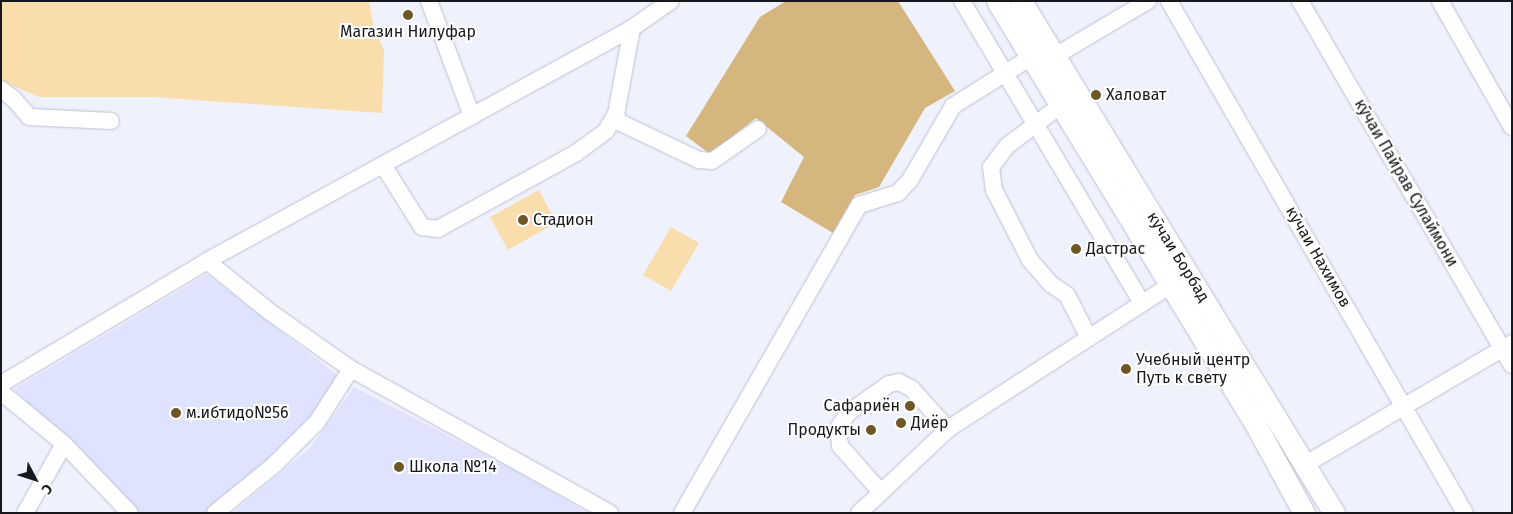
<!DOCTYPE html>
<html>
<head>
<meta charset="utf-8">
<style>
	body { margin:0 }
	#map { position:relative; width:1513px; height:514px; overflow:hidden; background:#eff1fc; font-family:"Fira Sans",sans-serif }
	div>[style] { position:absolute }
	.built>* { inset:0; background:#dfe3fd }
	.green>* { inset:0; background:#f9ddad }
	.forest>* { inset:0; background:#d5b67e }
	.roads { filter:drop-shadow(0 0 1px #bfc1d3) drop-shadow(0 0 1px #bfc1d3) }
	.minor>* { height:16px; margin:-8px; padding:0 8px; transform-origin:8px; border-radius:8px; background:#fff }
	.major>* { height:21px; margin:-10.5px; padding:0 10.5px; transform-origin:10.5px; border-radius:10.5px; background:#fff }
	.dots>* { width:14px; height:14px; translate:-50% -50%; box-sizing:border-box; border:2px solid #fff; border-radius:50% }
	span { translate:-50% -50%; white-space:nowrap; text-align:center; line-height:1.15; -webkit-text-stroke:4px #fff; paint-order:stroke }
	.poi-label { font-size:16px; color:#17181e }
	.left { translate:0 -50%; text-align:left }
	.right { translate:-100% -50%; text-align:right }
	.street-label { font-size:16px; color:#17181e }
	.frame { position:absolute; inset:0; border:2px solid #17181e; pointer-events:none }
	.north { position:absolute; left:10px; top:454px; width:50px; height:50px; -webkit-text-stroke:4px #fff; paint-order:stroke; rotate:130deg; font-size:14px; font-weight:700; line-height:20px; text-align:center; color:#17181e }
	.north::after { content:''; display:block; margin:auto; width:18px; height:22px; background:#17181e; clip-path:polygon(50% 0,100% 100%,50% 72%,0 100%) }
</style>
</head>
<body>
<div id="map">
	<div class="built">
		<div style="clip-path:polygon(207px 274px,341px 378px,296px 437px,207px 513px,139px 513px,14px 389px)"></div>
		<div style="clip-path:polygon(354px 387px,522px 474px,588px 513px,232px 513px,311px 447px)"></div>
	</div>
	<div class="green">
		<div style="clip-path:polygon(1px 1px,369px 1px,374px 28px,384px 50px,382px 113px,154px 97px,39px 97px,1px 81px)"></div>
		<div style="clip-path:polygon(539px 190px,556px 223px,508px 250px,490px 217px)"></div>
		<div style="clip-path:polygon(671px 227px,699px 243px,671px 291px,643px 275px)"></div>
	</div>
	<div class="forest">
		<div style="clip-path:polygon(786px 1px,898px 1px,955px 91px,925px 108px,879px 187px,855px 195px,833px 233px,781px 202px,804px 157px,756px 118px,710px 154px,686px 136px,760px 17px)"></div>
	</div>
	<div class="roads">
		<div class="minor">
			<div style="left:429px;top:1px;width:123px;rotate:69.5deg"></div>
			<div style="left:962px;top:1px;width:352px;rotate:59.2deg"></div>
			<div style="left:1169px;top:1px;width:591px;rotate:59.97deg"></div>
			<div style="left:1300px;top:1px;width:421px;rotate:59.8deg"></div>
			<div style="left:1440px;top:1px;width:145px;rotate:60.3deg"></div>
			<div style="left:632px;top:28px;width:87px;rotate:100.5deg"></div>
			<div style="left:616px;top:114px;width:9px;rotate:69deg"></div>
			<div style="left:619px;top:122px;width:89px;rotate:25.4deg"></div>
			<div style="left:699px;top:160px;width:13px;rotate:4deg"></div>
			<div style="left:712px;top:161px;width:56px;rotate:-34.8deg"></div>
			<div style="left:1055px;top:56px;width:108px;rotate:-30.6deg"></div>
			<div style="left:1px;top:89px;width:16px;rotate:38deg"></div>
			<div style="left:14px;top:99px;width:23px;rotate:50deg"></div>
			<div style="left:29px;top:117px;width:82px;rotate:2.8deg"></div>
			<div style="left:1061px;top:105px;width:68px;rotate:142.8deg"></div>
			<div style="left:1007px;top:146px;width:26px;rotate:127deg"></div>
			<div style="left:991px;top:167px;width:23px;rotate:83deg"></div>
			<div style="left:994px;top:190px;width:79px;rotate:62.8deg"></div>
			<div style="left:1030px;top:260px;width:32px;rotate:49deg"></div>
			<div style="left:1051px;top:284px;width:19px;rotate:35deg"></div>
			<div style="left:1067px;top:295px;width:48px;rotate:62.9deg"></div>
			<div style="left:383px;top:165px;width:73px;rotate:57.8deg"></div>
			<div style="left:422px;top:227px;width:16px;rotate:7deg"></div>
			<div style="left:438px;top:229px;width:158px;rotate:-28.8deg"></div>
			<div style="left:576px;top:153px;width:37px;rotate:-36deg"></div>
			<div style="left:606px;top:131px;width:20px;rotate:-60deg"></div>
			<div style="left:207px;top:261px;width:81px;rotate:39deg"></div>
			<div style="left:270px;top:312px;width:99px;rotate:35.1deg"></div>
			<div style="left:351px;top:369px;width:296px;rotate:29.1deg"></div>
			<div style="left:1px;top:384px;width:240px;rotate:-30.8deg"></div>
			<div style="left:207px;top:261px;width:485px;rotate:-28.7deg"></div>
			<div style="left:632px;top:28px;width:47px;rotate:-34.7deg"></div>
			<div style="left:1px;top:392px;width:82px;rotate:39.5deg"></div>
			<div style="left:64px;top:444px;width:95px;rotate:46.3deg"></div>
			<div style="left:1306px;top:464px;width:239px;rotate:-30.4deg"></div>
			<div style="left:880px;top:491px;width:60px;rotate:-131.6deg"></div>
			<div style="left:840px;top:446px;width:18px;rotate:-96deg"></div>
			<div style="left:838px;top:428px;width:18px;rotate:-56deg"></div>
			<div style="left:848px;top:413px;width:50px;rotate:-35.3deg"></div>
			<div style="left:889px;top:384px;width:10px;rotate:-11deg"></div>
			<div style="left:899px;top:382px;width:15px;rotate:28deg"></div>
			<div style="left:912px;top:389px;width:54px;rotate:48deg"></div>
			<div style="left:25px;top:513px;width:79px;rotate:-60.5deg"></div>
			<div style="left:215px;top:513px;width:77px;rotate:-39.2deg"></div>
			<div style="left:275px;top:464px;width:59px;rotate:-45deg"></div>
			<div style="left:317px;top:422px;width:63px;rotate:-57.3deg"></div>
			<div style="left:682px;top:513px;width:355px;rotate:-60.1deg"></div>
			<div style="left:859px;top:205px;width:41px;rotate:-17.1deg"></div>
			<div style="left:898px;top:193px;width:18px;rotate:-47deg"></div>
			<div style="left:910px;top:180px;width:86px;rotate:-59.8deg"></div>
			<div style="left:953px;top:106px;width:92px;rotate:-32.1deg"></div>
			<div style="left:859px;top:513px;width:122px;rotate:-43.3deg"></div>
			<div style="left:948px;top:429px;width:265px;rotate:-32.9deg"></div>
		</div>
		<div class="major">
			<div style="left:997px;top:1px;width:489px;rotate:58.6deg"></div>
			<div style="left:1252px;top:418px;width:108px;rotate:61.3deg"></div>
			<div style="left:1021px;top:1px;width:600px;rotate:58.56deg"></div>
		</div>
	</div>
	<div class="dots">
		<div style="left:408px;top:15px;background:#6e5626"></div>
		<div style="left:1096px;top:95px;background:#6e5626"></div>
		<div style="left:523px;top:220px;background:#6e5626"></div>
		<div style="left:1076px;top:249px;background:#6e5626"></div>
		<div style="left:1126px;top:369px;background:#6e5626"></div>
		<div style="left:910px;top:406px;background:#6e5626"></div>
		<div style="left:176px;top:413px;background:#6e5626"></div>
		<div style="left:901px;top:423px;background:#6e5626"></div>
		<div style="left:871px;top:430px;background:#6e5626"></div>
		<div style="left:399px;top:467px;background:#6e5626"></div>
	</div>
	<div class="poi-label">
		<span style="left:408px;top:32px">Магазин Нилуфар</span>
		<span class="left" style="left:1106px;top:95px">Халоват</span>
		<span class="left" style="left:533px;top:220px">Стадион</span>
		<span class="left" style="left:1086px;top:249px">Дастрас</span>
		<span class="left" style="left:1136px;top:369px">Учебный центр<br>Путь к свету</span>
		<span class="right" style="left:900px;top:406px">Сафариëн</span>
		<span class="left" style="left:186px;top:413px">м.ибтидо№56</span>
		<span class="left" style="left:911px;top:423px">Диëр</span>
		<span class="right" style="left:861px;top:430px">Продукты</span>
		<span class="left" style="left:409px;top:467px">Школа №14</span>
	</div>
	<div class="street-label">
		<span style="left:1406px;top:183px;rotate:60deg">кӯчаи Пайрав Сулаймони</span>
		<span style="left:1178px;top:257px;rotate:58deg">кӯчаи Борбад</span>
		<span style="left:1318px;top:257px;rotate:60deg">кӯчаи Нахимов</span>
	</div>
	<div class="frame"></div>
	<div class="north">С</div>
</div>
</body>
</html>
